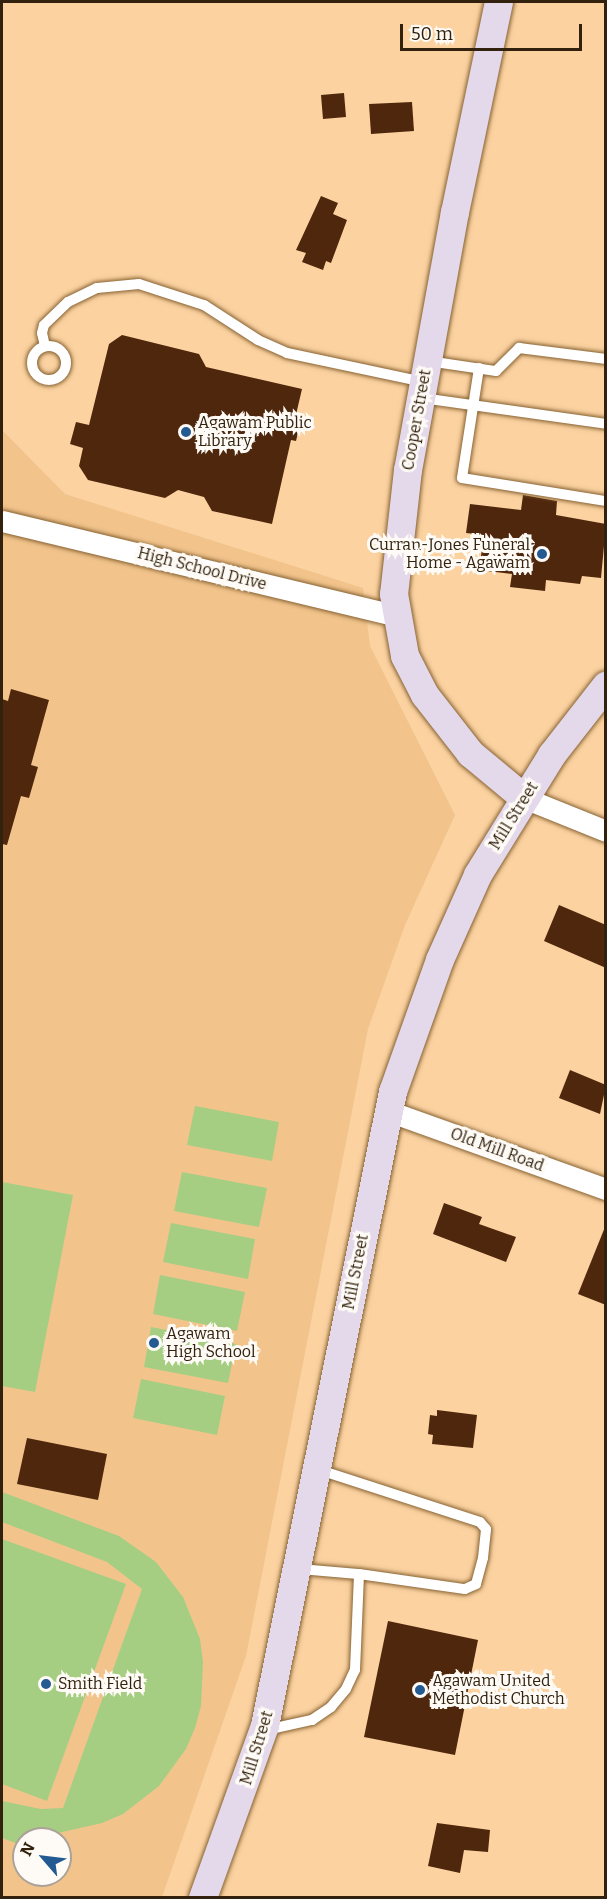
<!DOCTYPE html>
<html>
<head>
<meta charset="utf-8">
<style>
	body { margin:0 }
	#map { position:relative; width:607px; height:1899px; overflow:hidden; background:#fbd2a0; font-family:Bitter,serif }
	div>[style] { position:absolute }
	.built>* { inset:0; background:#f2c48c }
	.green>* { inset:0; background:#a5ce82 }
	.building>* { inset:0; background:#4f270d }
	.roads { filter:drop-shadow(0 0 2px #876233) drop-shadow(0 0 2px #876233) }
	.lane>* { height:10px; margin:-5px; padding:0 5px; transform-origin:5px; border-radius:5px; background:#fff }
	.lane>.ring { margin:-5px; padding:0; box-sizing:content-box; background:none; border:10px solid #fff; border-radius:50% }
	.street>* { height:21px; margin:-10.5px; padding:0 10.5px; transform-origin:10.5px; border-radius:10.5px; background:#fff }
	.secondary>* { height:28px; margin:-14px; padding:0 14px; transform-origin:14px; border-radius:14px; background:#e4d9eb }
	.dots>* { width:16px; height:16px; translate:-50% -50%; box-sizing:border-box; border:3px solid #fefaf5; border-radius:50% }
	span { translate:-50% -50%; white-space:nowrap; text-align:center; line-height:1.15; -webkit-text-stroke:6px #fefaf5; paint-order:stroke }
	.street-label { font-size:16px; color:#31210d }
	.poi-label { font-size:16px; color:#31210d }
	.left { translate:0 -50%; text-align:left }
	.right { translate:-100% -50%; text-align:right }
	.frame { position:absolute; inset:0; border:3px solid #31210d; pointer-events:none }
	.north { position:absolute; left:12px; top:1827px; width:60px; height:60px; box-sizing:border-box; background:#fefaf5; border:2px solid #aca398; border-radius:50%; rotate:298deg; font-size:16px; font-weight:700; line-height:24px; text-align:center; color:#31210d }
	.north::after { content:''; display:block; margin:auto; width:21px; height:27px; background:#235a92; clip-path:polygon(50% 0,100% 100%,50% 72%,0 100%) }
	.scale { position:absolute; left:400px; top:24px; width:182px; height:27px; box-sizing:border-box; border:3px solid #31210d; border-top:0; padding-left:8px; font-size:18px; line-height:21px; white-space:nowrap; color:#31210d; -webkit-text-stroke:4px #fefaf5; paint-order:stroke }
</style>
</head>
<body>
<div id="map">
	<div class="built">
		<div style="clip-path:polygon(evenodd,2px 430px,65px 494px,363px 588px,370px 646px,455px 815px,405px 925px,368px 1029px,246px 1656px,162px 1897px,2px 1897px,2px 430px,24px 1839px,60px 1839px,60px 1875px,24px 1875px,24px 1839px)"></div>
	</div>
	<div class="green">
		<div style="clip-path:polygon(195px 1106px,279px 1122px,272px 1161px,187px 1145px)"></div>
		<div style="clip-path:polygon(182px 1172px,267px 1188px,259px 1227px,174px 1211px)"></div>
		<div style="clip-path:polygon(2px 1182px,73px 1195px,35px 1392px,2px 1386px)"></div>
		<div style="clip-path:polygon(171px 1223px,255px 1239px,248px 1279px,163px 1262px)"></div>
		<div style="clip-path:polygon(160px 1275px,245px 1292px,237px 1331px,153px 1314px)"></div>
		<div style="clip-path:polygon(151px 1327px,236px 1344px,228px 1383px,144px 1367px)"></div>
		<div style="clip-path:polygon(141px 1379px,225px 1396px,217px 1435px,133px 1418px)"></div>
		<div style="clip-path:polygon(2px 1492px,119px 1536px,156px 1562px,183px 1597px,200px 1639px,203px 1662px,201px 1706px,195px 1728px,186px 1749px,159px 1786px,123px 1814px,102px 1823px,58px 1833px,55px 1839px,24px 1839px,24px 1846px,2px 1838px,2px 1801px,41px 1809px,63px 1808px,142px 1589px,107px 1562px,2px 1522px)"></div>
		<div style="clip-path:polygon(2px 1539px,126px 1584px,47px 1801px,2px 1784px)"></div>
	</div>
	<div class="building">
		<div style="clip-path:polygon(344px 93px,346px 117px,323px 119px,321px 95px)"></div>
		<div style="clip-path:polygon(412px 102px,414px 131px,371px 134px,369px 104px)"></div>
		<div style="clip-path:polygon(321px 196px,338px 203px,333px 214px,347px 220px,331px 263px,326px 261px,323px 270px,302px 262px,306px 253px,296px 250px)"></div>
		<div style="clip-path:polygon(122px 335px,199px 354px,206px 367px,302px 389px,295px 419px,301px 420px,296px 441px,291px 440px,272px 524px,212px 511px,204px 497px,178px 490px,165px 498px,88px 480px,79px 466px,83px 448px,70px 444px,76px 422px,89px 425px,109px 344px)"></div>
		<div style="clip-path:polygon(523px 495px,557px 501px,556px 515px,606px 524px,601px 578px,582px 576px,580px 584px,546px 580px,545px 591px,510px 587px,512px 574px,479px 570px,484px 535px,466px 533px,470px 504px,521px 510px)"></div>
		<div style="clip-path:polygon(11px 689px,49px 700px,31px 765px,38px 767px,29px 798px,21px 796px,7px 845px,2px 844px,2px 699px,8px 701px)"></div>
		<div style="clip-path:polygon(559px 905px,606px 925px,606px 968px,544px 941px)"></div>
		<div style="clip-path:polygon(570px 1070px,606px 1085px,600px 1114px,559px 1098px)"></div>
		<div style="clip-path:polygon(444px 1203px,482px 1217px,479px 1224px,516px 1237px,506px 1262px,433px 1234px)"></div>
		<div style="clip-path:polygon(605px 1227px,606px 1227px,606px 1305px,578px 1294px)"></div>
		<div style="clip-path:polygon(437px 1410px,477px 1415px,473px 1448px,432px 1444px,433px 1435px,428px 1434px,430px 1415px,437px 1416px)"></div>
		<div style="clip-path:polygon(27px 1438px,107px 1454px,98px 1500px,17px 1484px)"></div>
		<div style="clip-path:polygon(388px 1621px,478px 1640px,455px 1755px,364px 1737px)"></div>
		<div style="clip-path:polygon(437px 1823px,490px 1830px,488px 1852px,464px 1850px,460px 1873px,428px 1866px)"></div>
	</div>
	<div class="roads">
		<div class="lane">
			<div style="left:45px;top:346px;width:13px;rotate:-103deg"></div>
			<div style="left:42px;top:333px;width:8px;rotate:-76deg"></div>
			<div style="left:44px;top:325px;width:33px;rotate:-44deg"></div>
			<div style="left:68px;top:302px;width:32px;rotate:-26deg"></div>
			<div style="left:97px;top:288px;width:42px;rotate:-5.4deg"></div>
			<div style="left:139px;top:284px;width:68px;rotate:17.9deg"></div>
			<div style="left:204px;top:305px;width:64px;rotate:32.9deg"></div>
			<div style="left:258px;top:340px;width:32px;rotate:24deg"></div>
			<div style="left:287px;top:353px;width:139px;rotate:12deg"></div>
			<div class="ring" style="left:32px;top:346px;width:24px;height:24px"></div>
			<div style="left:428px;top:361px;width:69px;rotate:8.4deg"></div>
			<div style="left:496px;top:371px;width:33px;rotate:-45deg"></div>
			<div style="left:519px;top:348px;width:88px;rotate:7.2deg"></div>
			<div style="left:479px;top:368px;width:111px;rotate:98.8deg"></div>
			<div style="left:462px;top:478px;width:146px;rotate:9.1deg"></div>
			<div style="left:422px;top:398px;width:186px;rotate:8deg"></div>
			<div style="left:299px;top:1569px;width:60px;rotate:4.8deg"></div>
			<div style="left:266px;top:1730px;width:47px;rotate:-12.3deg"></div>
			<div style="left:312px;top:1720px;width:23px;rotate:-34deg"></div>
			<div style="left:331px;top:1707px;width:23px;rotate:-50deg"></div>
			<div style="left:346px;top:1689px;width:21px;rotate:-65deg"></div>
			<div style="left:355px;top:1670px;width:96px;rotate:-87.6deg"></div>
			<div style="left:359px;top:1574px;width:107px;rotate:8.1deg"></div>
			<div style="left:465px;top:1589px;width:12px;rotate:-24deg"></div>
			<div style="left:476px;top:1584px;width:27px;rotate:-75deg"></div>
			<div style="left:483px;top:1558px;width:29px;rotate:-84deg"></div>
			<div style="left:486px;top:1529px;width:9px;rotate:-131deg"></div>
			<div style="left:480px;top:1522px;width:171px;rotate:-162deg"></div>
		</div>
		<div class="street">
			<div style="left:2px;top:521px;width:404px;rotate:13.5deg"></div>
			<div style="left:524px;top:798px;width:88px;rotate:21.9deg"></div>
			<div style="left:388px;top:1111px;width:232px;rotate:19.7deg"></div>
		</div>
		<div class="secondary">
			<div style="left:499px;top:2px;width:215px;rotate:101.8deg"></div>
			<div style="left:455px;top:212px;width:262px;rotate:100.3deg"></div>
			<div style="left:408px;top:470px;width:125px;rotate:96.4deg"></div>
			<div style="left:394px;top:594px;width:63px;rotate:79.9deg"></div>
			<div style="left:405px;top:656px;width:44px;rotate:62.9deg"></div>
			<div style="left:425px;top:695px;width:75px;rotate:52.1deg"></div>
			<div style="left:471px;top:754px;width:69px;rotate:39.7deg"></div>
			<div style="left:203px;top:1898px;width:183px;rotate:-70.2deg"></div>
			<div style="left:265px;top:1726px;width:647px;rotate:-78.59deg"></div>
			<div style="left:393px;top:1092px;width:140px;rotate:-70.4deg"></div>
			<div style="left:440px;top:960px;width:93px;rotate:-65.9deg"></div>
			<div style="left:478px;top:875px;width:141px;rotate:-58.3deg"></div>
			<div style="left:552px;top:755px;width:88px;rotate:-52deg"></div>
		</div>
	</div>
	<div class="dots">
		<div style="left:186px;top:432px;background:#235a92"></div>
		<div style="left:542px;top:554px;background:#235a92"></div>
		<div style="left:154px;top:1343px;background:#235a92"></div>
		<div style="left:46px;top:1684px;background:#235a92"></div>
		<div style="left:420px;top:1690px;background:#235a92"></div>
	</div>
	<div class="street-label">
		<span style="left:417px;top:420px;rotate:-80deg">Cooper Street</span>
		<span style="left:202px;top:569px;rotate:14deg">High School Drive</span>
		<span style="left:514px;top:816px;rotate:-58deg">Mill Street</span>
		<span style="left:497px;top:1150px;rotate:20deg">Old Mill Road</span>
		<span style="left:356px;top:1272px;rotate:-79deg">Mill Street</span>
		<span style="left:257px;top:1748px;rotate:-73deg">Mill Street</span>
	</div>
	<div class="poi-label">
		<span class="left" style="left:198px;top:432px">Agawam Public<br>Library</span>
		<span class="right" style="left:530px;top:554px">Curran-Jones Funeral<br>Home - Agawam</span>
		<span class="left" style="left:166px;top:1343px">Agawam<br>High School</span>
		<span class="left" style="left:432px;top:1690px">Agawam United<br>Methodist Church</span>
		<span class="left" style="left:58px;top:1684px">Smith Field</span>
	</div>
	<div class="frame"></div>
	<div class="north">N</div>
	<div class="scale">50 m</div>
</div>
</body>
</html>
